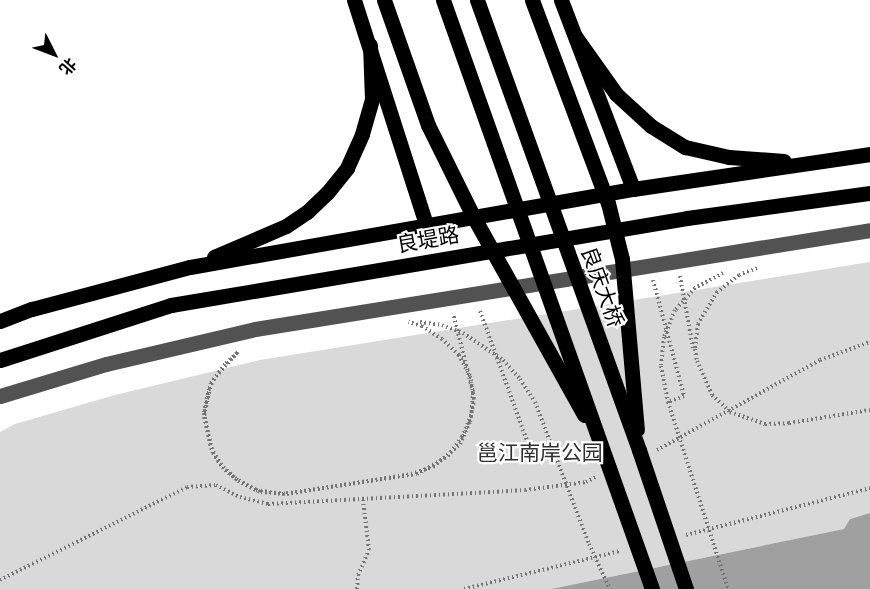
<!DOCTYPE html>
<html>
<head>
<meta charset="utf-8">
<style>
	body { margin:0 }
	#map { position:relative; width:870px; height:589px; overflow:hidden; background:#fff; font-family:Raleway,"Noto Sans SC",sans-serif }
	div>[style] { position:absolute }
	.green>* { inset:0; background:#d9d9d9 }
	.water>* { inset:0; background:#a0a0a0 }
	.path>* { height:4px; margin-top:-2px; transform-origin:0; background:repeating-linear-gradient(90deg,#747474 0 1.5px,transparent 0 4.5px) }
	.minor>* { height:15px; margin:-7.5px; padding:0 7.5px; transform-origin:7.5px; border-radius:7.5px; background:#525252 }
	.major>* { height:15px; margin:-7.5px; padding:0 7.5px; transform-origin:7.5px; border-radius:7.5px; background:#000 }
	span { translate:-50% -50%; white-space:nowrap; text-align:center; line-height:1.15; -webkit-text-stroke:4.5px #fff; paint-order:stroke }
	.street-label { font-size:21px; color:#000 }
	.park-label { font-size:21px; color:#303030 }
	.north { position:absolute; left:24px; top:24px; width:60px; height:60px; -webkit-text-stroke:4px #fff; paint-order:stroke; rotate:132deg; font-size:16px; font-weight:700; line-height:24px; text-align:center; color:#000 }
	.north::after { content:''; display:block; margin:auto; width:21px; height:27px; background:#000; clip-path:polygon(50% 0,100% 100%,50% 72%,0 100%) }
</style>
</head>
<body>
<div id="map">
	<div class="green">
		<div style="clip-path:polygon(870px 262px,870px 513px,850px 519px,845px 529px,551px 589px,0 589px,0 432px,15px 424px,115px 395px,260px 360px)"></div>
	</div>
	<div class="water">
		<div style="clip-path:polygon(870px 513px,870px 589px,551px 589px,844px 529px,850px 519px)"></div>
	</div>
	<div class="path">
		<div style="left:757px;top:268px;width:19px;rotate:159deg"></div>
		<div style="left:739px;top:275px;width:28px;rotate:142deg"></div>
		<div style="left:717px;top:292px;width:37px;rotate:121deg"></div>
		<div style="left:698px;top:324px;width:25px;rotate:97deg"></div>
		<div style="left:695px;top:349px;width:12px;rotate:81deg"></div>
		<div style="left:697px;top:361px;width:37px;rotate:66deg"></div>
		<div style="left:712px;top:395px;width:25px;rotate:43deg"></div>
		<div style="left:730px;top:412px;width:37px;rotate:19deg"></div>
		<div style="left:765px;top:424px;width:24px;rotate:-2deg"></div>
		<div style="left:789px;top:423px;width:82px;rotate:-9.1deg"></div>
		<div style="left:723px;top:273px;width:32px;rotate:152deg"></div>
		<div style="left:695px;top:288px;width:30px;rotate:132deg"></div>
		<div style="left:675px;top:310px;width:29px;rotate:112deg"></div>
		<div style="left:664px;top:337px;width:29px;rotate:96deg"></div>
		<div style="left:661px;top:366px;width:37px;rotate:79deg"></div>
		<div style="left:668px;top:402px;width:196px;rotate:72.2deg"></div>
		<div style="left:680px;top:276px;width:73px;rotate:79.8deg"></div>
		<div style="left:653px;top:280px;width:120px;rotate:75deg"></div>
		<div style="left:684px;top:396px;width:17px;rotate:159deg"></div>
		<div style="left:480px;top:311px;width:147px;rotate:70.1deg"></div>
		<div style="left:530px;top:449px;width:20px;rotate:-18deg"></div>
		<div style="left:420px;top:322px;width:22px;rotate:8deg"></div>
		<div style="left:442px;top:325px;width:22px;rotate:21deg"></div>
		<div style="left:463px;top:333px;width:48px;rotate:34deg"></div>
		<div style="left:503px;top:360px;width:25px;rotate:48deg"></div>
		<div style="left:520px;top:379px;width:27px;rotate:57deg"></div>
		<div style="left:535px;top:402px;width:152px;rotate:69.2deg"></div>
		<div style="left:589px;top:544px;width:50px;rotate:65deg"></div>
		<div style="left:238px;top:352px;width:36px;rotate:132deg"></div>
		<div style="left:214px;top:379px;width:11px;rotate:117deg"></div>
		<div style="left:209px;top:389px;width:25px;rotate:102deg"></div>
		<div style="left:204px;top:413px;width:36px;rotate:79deg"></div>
		<div style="left:211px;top:448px;width:26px;rotate:58deg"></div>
		<div style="left:225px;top:470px;width:13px;rotate:39deg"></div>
		<div style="left:235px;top:478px;width:24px;rotate:30deg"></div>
		<div style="left:256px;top:490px;width:26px;rotate:9deg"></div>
		<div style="left:282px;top:494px;width:136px;rotate:-8.4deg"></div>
		<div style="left:417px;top:474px;width:36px;rotate:-30deg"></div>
		<div style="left:448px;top:456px;width:24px;rotate:-54deg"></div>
		<div style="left:462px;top:437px;width:23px;rotate:-67deg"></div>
		<div style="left:471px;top:416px;width:24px;rotate:-85deg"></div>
		<div style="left:473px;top:392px;width:81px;rotate:-104.2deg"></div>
		<div style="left:237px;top:353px;width:16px;rotate:137deg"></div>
		<div style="left:225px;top:364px;width:24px;rotate:126deg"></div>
		<div style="left:211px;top:383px;width:35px;rotate:102deg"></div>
		<div style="left:204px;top:417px;width:37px;rotate:76deg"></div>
		<div style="left:213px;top:453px;width:13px;rotate:58deg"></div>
		<div style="left:220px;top:464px;width:25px;rotate:43deg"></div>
		<div style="left:238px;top:481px;width:25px;rotate:26deg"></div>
		<div style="left:261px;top:492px;width:26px;rotate:4deg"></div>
		<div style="left:287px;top:494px;width:126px;rotate:-9.2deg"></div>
		<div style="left:411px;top:474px;width:23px;rotate:-18deg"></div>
		<div style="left:433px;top:467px;width:35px;rotate:-40deg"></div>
		<div style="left:460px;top:444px;width:24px;rotate:-66deg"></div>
		<div style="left:470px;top:422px;width:23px;rotate:-80deg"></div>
		<div style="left:474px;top:399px;width:23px;rotate:-100deg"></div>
		<div style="left:470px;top:376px;width:24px;rotate:-118deg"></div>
		<div style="left:459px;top:355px;width:23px;rotate:-137deg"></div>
		<div style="left:442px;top:339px;width:24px;rotate:-147deg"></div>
		<div style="left:422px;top:326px;width:14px;rotate:-163deg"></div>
		<div style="left:657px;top:450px;width:186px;rotate:-28.9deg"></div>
		<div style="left:820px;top:360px;width:53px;rotate:-19.8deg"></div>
		<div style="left:686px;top:535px;width:190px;rotate:-14.3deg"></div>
		<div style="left:0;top:580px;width:209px;rotate:-26.4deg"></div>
		<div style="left:187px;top:487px;width:29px;rotate:-4deg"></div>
		<div style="left:216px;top:485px;width:27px;rotate:27deg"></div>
		<div style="left:240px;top:497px;width:29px;rotate:14deg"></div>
		<div style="left:268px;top:504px;width:257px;rotate:-3.1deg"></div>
		<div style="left:525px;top:490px;width:62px;rotate:-7.5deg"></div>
		<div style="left:586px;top:482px;width:11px;rotate:-27deg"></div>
		<div style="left:357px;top:589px;width:14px;rotate:-86deg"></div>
		<div style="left:358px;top:575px;width:27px;rotate:-66deg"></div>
		<div style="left:369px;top:550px;width:50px;rotate:-96.8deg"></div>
		<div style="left:464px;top:589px;width:161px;rotate:-13.7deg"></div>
	</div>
	<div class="minor">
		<div style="left:0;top:396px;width:111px;rotate:-16.8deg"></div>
		<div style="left:106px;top:364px;width:153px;rotate:-13.2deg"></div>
		<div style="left:255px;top:329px;width:623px;rotate:-9.14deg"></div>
	</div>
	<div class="major">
		<div style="left:354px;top:0;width:235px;rotate:72.2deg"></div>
		<div style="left:384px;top:0;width:133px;rotate:70.6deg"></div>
		<div style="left:428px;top:125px;width:102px;rotate:63.7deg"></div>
		<div style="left:473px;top:216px;width:228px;rotate:60.8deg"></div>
		<div style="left:443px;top:0;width:625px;rotate:70.46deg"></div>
		<div style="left:477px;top:0;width:478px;rotate:70.2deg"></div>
		<div style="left:639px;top:450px;width:147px;rotate:71.3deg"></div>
		<div style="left:532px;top:0;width:217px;rotate:69.5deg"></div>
		<div style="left:608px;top:203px;width:58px;rotate:76deg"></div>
		<div style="left:622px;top:259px;width:171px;rotate:85deg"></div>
		<div style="left:561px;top:0;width:202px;rotate:69.1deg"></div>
		<div style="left:575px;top:36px;width:71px;rotate:54.7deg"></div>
		<div style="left:616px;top:94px;width:47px;rotate:42.4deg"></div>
		<div style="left:651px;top:126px;width:40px;rotate:32deg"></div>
		<div style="left:685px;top:147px;width:45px;rotate:12.8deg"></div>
		<div style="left:729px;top:157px;width:55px;rotate:4.2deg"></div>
		<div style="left:214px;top:257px;width:78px;rotate:-23.3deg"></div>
		<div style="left:286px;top:226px;width:25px;rotate:-34deg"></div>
		<div style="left:307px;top:212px;width:28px;rotate:-44deg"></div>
		<div style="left:327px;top:193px;width:32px;rotate:-51deg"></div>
		<div style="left:347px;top:168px;width:37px;rotate:-66deg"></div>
		<div style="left:362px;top:134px;width:36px;rotate:-74deg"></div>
		<div style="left:372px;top:99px;width:54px;rotate:-92.1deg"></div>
		<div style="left:0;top:321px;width:34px;rotate:-21deg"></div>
		<div style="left:32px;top:309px;width:163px;rotate:-14.9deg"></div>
		<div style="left:190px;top:267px;width:450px;rotate:-10deg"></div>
		<div style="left:633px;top:189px;width:240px;rotate:-8.4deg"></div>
		<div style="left:0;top:360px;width:180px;rotate:-17.8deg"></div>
		<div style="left:171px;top:305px;width:523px;rotate:-9.57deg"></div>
		<div style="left:687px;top:218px;width:185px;rotate:-7.8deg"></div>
	</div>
	<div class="street-label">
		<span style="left:428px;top:240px;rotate:-10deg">良堤路</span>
		<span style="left:602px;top:287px;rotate:70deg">良庆大桥</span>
	</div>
	<div class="park-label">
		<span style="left:540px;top:453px">邕江南岸公园</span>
	</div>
	<div class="north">北</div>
</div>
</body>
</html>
